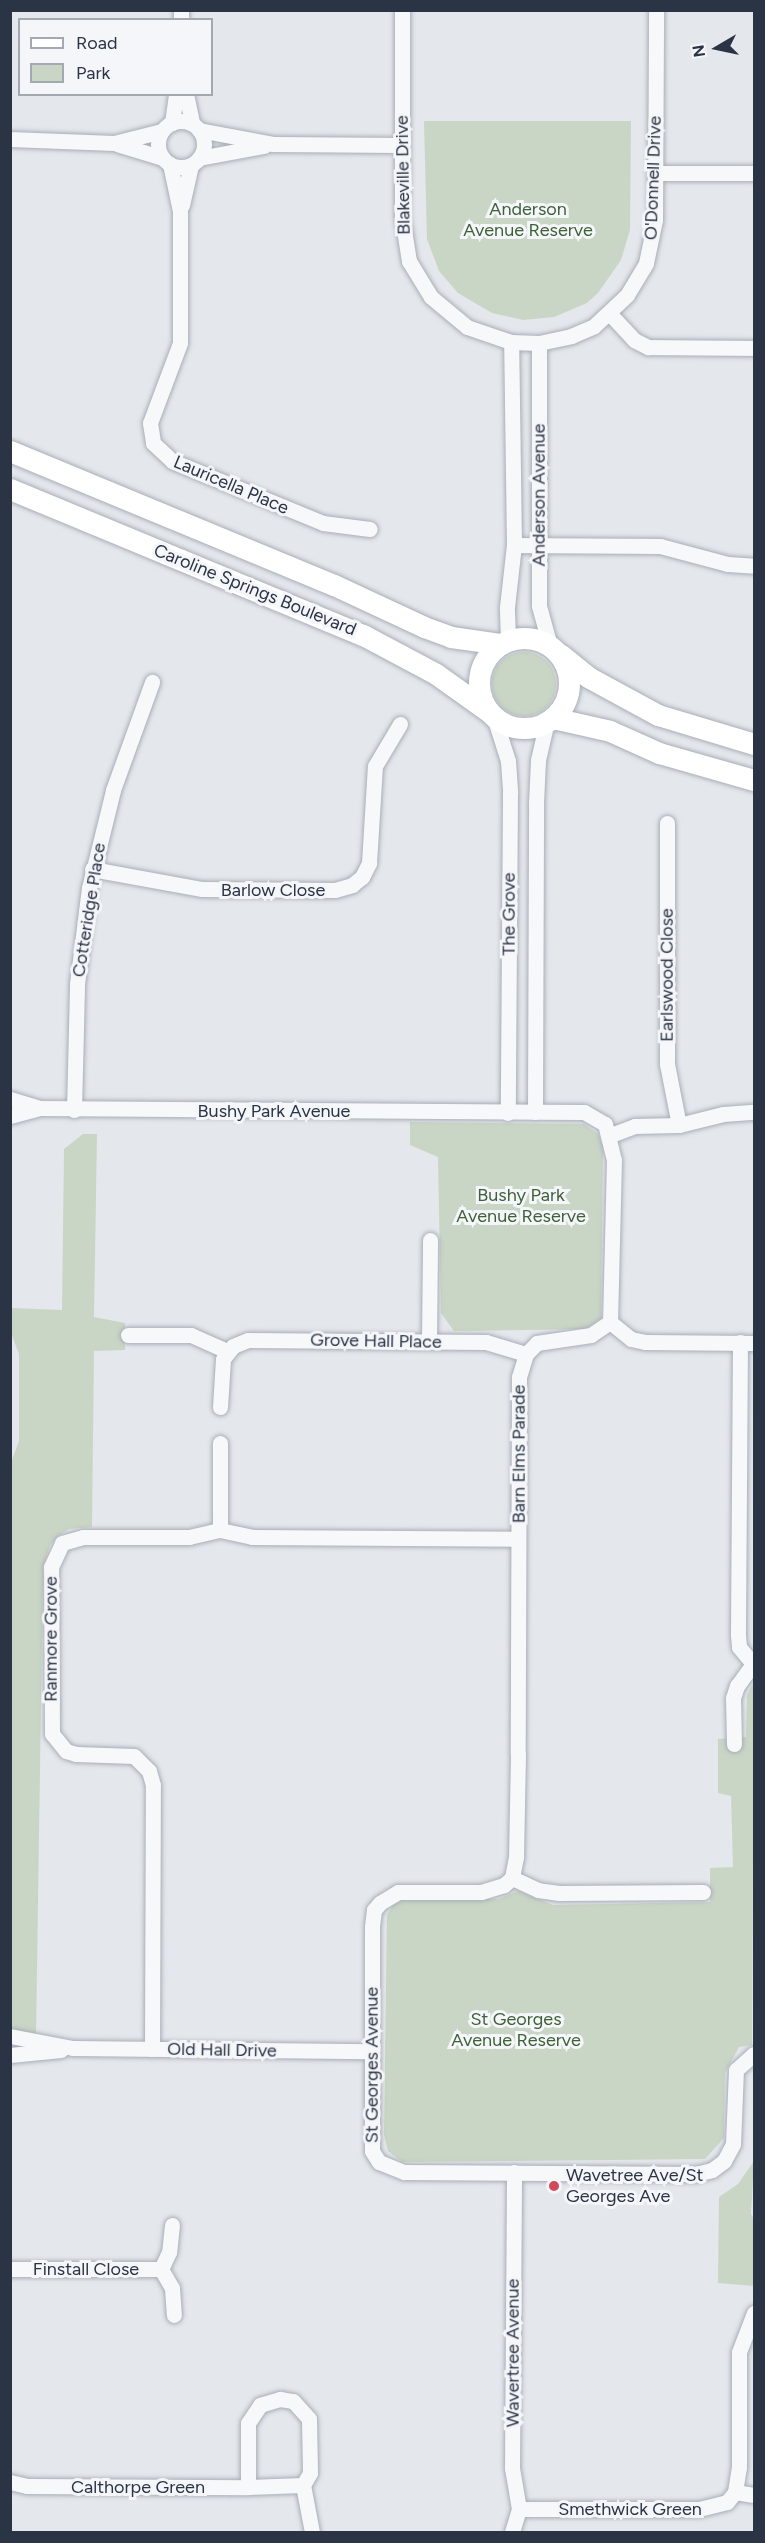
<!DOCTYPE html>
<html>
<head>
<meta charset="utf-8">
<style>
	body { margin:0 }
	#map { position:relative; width:765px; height:2543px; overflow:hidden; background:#e4e7ec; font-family:Figtree,sans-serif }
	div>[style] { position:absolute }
	.green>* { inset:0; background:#c9d6c5 }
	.round { border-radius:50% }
	.roads { filter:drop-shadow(0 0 2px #a9aeb7) drop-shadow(0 0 2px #a9aeb7) }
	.street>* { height:15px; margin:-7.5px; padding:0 7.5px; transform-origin:7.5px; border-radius:7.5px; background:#f7f8fa }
	.street>.ring { margin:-7.5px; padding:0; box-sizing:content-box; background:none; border:15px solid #f7f8fa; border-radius:50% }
	.secondary>* { height:21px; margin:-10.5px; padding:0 10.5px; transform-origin:10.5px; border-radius:10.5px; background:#fff }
	.secondary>.ring { margin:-10.5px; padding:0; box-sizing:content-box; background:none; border:21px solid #fff; border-radius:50% }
	.dots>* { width:16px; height:16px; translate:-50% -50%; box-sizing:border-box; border:3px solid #f4f6f9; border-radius:50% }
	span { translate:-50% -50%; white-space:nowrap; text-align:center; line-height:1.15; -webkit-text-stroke:6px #f4f6f9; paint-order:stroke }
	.street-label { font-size:18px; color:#2b3445 }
	.park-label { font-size:18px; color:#3f6138 }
	.poi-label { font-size:18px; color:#2b3445 }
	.left { translate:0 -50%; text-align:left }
	.frame { position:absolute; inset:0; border:12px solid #2b3445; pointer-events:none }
	.legend { position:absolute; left:18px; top:18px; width:195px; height:78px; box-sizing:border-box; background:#f4f6f9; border:2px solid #a4a8b1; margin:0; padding:8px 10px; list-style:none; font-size:18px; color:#2b3445 }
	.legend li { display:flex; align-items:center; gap:12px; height:30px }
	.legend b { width:30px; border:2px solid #a4a8b1 }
	.north { position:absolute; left:687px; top:18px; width:60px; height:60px; -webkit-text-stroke:4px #f4f6f9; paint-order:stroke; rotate:261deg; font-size:16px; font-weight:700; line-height:24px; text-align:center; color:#2b3445 }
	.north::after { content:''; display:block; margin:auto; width:21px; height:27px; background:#2b3445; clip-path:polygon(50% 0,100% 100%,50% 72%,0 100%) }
</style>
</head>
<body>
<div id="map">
	<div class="green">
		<div style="clip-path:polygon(424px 121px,631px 121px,630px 230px,621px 260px,598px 293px,587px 303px,554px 317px,523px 320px,492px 313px,458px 293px,439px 271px,427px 239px)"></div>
		<div class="round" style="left:492px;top:652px;width:64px;height:64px"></div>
		<div style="clip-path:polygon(410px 1122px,584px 1124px,598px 1134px,603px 1145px,601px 1318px,586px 1329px,454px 1331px,441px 1313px,438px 1157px,410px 1145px)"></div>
		<div style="clip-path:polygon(83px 1134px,97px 1134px,94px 1317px,125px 1323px,125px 1350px,94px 1351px,92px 1527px,69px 1529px,58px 1536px,50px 1545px,43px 1568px,36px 2037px,11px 2030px,10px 1465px,19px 1441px,19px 1354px,11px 1333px,11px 1308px,62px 1310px,64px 1149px)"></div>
		<div style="clip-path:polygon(754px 1682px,752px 2045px,739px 2047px,725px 2073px,724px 2138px,705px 2159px,402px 2162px,388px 2151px,384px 2135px,387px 1915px,393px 1905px,405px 1899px,498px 1899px,518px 1891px,553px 1905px,710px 1902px,710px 1868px,733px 1867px,731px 1796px,718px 1793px,718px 1739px,746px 1737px,747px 1695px)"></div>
		<div style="clip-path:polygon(754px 2161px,751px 2214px,754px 2219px,754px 2286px,718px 2283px,719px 2197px,738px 2184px)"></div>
	</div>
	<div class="roads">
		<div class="street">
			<div style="left:402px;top:10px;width:207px;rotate:90deg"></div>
			<div style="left:402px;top:217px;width:45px;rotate:81deg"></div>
			<div style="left:409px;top:261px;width:42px;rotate:58.6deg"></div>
			<div style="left:431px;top:297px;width:47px;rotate:39.8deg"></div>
			<div style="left:467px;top:327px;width:46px;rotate:18.8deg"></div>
			<div style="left:511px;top:342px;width:28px;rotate:2deg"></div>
			<div style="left:539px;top:343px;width:33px;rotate:-12deg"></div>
			<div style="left:571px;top:336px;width:25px;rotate:-23deg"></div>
			<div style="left:594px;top:326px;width:45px;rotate:-43.2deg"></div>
			<div style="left:627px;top:295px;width:37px;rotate:-59deg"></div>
			<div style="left:646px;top:263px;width:44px;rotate:-78.2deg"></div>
			<div style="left:655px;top:220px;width:210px;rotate:-89.7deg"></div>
			<div style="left:181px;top:20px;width:10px;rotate:-90deg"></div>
			<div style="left:186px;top:94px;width:30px;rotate:78deg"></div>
			<div class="ring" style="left:158px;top:121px;width:31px;height:31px"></div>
			<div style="left:172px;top:123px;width:29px;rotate:-82deg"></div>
			<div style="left:199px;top:130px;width:75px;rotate:10.7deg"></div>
			<div style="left:273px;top:144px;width:128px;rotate:0.4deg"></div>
			<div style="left:10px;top:139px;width:104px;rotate:2.2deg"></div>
			<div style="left:114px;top:143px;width:49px;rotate:-14deg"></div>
			<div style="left:117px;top:144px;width:48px;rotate:16.9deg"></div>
			<div style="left:199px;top:158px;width:66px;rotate:-10.5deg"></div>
			<div style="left:170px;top:164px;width:48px;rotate:78deg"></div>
			<div style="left:180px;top:211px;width:132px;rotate:90deg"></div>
			<div style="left:180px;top:343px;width:85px;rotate:110.6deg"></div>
			<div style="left:150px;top:423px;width:20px;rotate:81deg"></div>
			<div style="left:153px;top:443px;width:26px;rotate:43deg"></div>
			<div style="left:172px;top:461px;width:163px;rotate:22.3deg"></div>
			<div style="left:323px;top:523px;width:47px;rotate:7.3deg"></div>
			<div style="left:655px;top:173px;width:99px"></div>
			<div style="left:182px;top:205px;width:41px;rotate:-77.3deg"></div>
			<div style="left:610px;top:314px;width:35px;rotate:47deg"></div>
			<div style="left:634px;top:340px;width:16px;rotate:27deg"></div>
			<div style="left:648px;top:347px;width:106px;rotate:0.5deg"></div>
			<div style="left:539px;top:343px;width:263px;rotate:90deg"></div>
			<div style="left:539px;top:606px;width:41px;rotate:74.6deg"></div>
			<div style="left:514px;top:545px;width:146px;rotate:0.4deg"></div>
			<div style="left:660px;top:546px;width:70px;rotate:14.8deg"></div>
			<div style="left:728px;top:564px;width:26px;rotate:4deg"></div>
			<div style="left:508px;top:640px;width:33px;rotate:-92deg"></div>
			<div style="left:507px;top:607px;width:62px;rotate:-83.6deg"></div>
			<div style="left:514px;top:545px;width:203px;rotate:-90.8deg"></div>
			<div style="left:494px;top:717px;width:46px;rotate:72.3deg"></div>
			<div style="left:508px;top:761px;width:32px;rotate:86deg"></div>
			<div style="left:510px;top:793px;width:320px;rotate:90.4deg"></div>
			<div style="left:667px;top:823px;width:241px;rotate:90deg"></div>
			<div style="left:667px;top:1064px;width:62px;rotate:78.9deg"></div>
			<div style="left:92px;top:869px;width:112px;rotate:10.3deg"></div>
			<div style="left:202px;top:889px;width:133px;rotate:0.4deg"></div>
			<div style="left:335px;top:890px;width:18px;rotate:-16deg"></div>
			<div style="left:352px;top:885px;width:13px;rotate:-39deg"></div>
			<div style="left:362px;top:877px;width:16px;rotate:-63deg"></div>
			<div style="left:369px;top:863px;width:97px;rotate:-86.5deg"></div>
			<div style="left:375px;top:766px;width:49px;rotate:-59.2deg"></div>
			<div style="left:10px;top:1099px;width:30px;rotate:17deg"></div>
			<div style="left:74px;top:1110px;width:126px;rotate:-88.6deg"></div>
			<div style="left:77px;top:984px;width:97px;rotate:-82.9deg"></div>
			<div style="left:89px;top:888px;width:101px;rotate:-76.2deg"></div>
			<div style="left:113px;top:790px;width:115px;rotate:-70.1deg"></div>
			<div style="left:535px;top:1112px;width:309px;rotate:-89.8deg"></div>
			<div style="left:536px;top:803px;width:43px;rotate:-87.3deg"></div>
			<div style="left:538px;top:760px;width:39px;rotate:-77deg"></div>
			<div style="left:10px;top:1116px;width:30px;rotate:-15deg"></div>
			<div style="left:39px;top:1108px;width:545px;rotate:0.42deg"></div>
			<div style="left:584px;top:1112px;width:24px;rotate:30deg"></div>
			<div style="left:605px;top:1124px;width:37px;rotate:76deg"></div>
			<div style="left:614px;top:1160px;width:162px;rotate:91.4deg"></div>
			<div style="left:610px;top:1322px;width:23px;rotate:146deg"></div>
			<div style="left:591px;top:1335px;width:55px;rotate:171.6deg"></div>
			<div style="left:537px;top:1343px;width:16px;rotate:135deg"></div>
			<div style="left:526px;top:1354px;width:24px;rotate:107deg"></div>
			<div style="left:519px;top:1377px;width:377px;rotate:90.2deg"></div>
			<div style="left:518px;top:1754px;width:103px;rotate:91.1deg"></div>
			<div style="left:516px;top:1857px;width:21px;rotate:101deg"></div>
			<div style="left:611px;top:1135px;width:26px;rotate:-21deg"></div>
			<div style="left:635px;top:1126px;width:44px;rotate:-1.3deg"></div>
			<div style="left:679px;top:1125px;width:45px;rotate:-14deg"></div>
			<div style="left:723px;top:1114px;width:31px;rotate:-4deg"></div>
			<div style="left:610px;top:1322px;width:27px;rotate:39deg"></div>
			<div style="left:631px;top:1339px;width:14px;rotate:12deg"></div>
			<div style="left:645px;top:1342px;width:109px;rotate:0.5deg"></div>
			<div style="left:128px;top:1335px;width:63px"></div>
			<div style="left:191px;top:1335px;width:39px;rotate:24deg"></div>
			<div style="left:429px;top:1341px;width:101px;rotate:-89.4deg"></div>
			<div style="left:740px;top:1342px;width:293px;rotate:90.4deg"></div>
			<div style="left:738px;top:1635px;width:12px;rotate:85deg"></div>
			<div style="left:739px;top:1647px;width:23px;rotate:50deg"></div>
			<div style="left:220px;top:1407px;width:48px;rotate:-86.4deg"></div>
			<div style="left:223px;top:1359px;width:16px;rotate:-52deg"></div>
			<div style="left:233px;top:1346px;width:16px;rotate:-22deg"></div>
			<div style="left:248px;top:1340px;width:238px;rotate:0.5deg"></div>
			<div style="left:486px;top:1342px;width:42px;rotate:16.7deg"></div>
			<div style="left:220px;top:1530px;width:87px;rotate:-90deg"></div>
			<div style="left:734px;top:1744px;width:46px;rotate:-91.2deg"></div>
			<div style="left:733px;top:1698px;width:13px;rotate:-72deg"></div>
			<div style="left:737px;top:1686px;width:27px;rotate:-54deg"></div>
			<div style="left:703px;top:1892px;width:144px;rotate:179.6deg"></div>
			<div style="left:559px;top:1893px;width:21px;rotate:-172deg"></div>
			<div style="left:538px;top:1890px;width:29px;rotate:-155deg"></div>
			<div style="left:512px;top:1878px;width:11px;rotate:139deg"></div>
			<div style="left:504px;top:1885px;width:24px;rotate:163deg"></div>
			<div style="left:481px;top:1892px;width:83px;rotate:180deg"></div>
			<div style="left:398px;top:1892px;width:21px;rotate:149deg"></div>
			<div style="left:380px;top:1903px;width:9px;rotate:131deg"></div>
			<div style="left:374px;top:1910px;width:17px;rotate:97deg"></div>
			<div style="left:372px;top:1927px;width:224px;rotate:90deg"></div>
			<div style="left:372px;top:2151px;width:13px;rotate:58deg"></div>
			<div style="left:379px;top:2162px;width:27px;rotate:22deg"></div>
			<div style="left:404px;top:2172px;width:292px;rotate:0.4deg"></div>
			<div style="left:696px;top:2174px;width:16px;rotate:-14deg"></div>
			<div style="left:712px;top:2170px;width:15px;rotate:-37deg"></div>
			<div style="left:724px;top:2161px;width:19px;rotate:-62deg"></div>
			<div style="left:733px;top:2144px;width:74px;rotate:-87.7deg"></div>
			<div style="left:736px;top:2070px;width:24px;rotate:-42deg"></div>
			<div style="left:10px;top:2036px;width:64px;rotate:10.8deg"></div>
			<div style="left:73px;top:2048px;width:299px;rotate:0.6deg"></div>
			<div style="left:152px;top:2049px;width:264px;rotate:-89.8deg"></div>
			<div style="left:153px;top:1785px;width:15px;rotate:-106deg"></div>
			<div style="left:149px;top:1771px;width:21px;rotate:-135deg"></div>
			<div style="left:134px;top:1756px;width:58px;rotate:-178deg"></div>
			<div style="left:76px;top:1754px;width:10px;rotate:-163deg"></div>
			<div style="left:66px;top:1751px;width:22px;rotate:-129deg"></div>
			<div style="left:52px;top:1734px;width:167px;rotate:-90.3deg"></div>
			<div style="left:51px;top:1567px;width:26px;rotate:-65deg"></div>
			<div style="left:62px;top:1543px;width:22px;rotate:-16deg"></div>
			<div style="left:83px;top:1537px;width:106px"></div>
			<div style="left:189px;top:1537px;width:32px;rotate:-13deg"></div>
			<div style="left:220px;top:1530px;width:33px;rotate:12deg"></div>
			<div style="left:252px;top:1537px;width:266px;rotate:0.4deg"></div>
			<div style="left:10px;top:2055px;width:51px;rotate:-5.6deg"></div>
			<div style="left:172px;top:2225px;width:27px;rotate:96deg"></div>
			<div style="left:169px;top:2252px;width:19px;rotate:115deg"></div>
			<div style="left:161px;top:2269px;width:22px;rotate:60deg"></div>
			<div style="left:172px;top:2288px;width:27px;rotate:86deg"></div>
			<div style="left:10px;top:2269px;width:151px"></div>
			<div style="left:280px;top:2399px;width:13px;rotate:9deg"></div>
			<div style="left:293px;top:2401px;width:24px;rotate:48deg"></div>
			<div style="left:309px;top:2419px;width:54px;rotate:88.9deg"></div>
			<div style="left:310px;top:2473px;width:14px;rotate:120deg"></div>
			<div style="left:303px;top:2485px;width:55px;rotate:177.9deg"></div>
			<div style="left:248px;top:2487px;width:64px;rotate:-90deg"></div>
			<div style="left:248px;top:2423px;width:22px;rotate:-56deg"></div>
			<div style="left:260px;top:2405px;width:21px;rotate:-17deg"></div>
			<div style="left:10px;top:2482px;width:17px;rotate:13deg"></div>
			<div style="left:27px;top:2486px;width:221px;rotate:0.3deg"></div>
			<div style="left:303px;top:2485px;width:48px;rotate:79.2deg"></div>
			<div style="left:735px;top:2492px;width:19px;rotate:9deg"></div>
			<div style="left:519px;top:2509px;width:180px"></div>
			<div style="left:699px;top:2509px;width:29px;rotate:-14deg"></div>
			<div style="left:727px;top:2502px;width:13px;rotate:-51deg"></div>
			<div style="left:735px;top:2492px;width:24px;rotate:-81deg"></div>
			<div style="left:739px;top:2468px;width:116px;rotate:-90deg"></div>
			<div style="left:739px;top:2352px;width:42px;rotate:-69deg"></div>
			<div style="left:512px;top:2532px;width:24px;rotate:-73deg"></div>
			<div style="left:519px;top:2509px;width:42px;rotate:-99.7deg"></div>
			<div style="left:512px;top:2468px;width:296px;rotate:-89.6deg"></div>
		</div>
		<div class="secondary">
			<div style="left:10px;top:451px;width:351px;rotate:22.5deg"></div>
			<div style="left:334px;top:585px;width:99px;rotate:25deg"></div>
			<div style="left:424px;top:627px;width:29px;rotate:20deg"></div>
			<div style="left:451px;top:637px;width:49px;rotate:8.1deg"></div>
			<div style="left:10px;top:489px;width:382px;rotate:22.5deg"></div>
			<div style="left:363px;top:635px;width:83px;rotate:28.1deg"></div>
			<div style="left:436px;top:674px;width:64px;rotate:35.4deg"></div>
			<div class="ring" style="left:479px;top:638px;width:69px;height:69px"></div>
			<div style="left:561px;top:655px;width:35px;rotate:39deg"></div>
			<div style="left:588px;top:677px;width:80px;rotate:28.5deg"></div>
			<div style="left:658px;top:715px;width:100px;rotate:16.8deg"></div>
			<div style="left:553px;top:718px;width:58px;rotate:12.8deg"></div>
			<div style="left:610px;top:731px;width:54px;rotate:24.2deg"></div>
			<div style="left:659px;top:753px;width:99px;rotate:15.9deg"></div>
		</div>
	</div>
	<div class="dots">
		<div style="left:554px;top:2186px;background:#d1495b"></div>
	</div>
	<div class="street-label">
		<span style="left:403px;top:175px;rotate:-91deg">Blakeville Drive</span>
		<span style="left:653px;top:178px;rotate:-88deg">O'Donnell Drive</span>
		<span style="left:231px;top:485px;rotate:23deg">Lauricella Place</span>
		<span style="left:539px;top:495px;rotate:-90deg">Anderson Avenue</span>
		<span style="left:255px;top:590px;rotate:22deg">Caroline Springs Boulevard</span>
		<span style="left:273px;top:890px">Barlow Close</span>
		<span style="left:89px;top:910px;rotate:-81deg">Cotteridge Place</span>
		<span style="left:509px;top:914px;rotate:-90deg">The Grove</span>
		<span style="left:667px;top:975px;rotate:-90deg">Earlswood Close</span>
		<span style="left:274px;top:1111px">Bushy Park Avenue</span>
		<span style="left:376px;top:1341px;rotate:1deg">Grove Hall Place</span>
		<span style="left:519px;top:1454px;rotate:-90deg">Barn Elms Parade</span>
		<span style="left:51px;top:1639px;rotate:-90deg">Ranmore Grove</span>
		<span style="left:222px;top:2050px;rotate:1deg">Old Hall Drive</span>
		<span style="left:372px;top:2065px;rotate:-90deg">St Georges Avenue</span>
		<span style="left:86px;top:2269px">Finstall Close</span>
		<span style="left:513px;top:2353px;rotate:-90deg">Wavertree Avenue</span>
		<span style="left:138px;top:2487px">Calthorpe Green</span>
		<span style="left:630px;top:2509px">Smethwick Green</span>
	</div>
	<div class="park-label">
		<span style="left:528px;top:220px">Anderson<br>Avenue Reserve</span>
		<span style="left:521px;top:1206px">Bushy Park<br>Avenue Reserve</span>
		<span style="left:516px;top:2030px">St Georges<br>Avenue Reserve</span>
	</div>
	<div class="poi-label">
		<span class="left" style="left:566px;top:2186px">Wavetree Ave/St<br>Georges Ave</span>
	</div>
	<div class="frame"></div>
	<ul class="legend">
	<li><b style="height:8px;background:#fff"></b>Road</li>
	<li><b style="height:16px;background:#c9d6c5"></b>Park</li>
	</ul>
	<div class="north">N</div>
</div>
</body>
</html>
